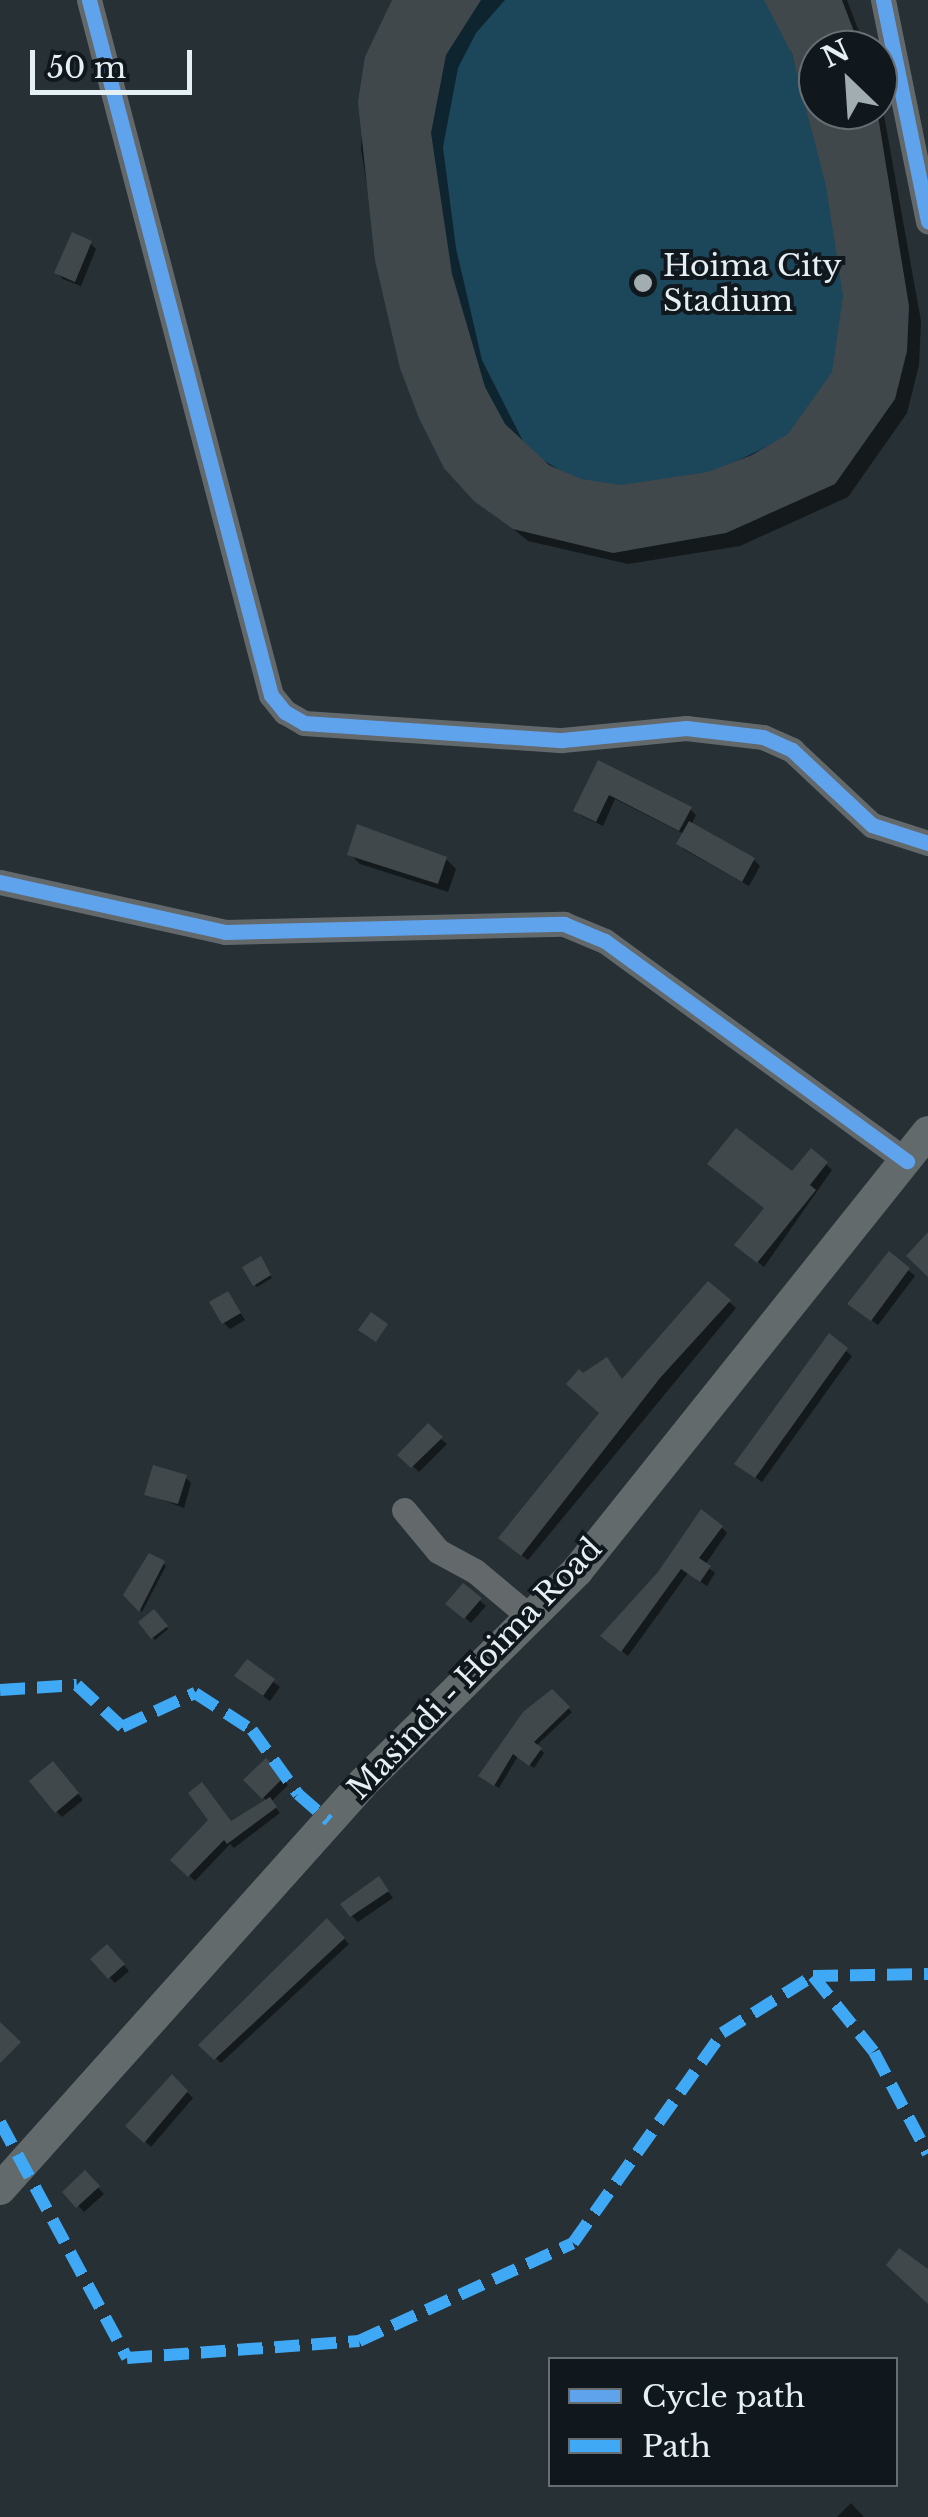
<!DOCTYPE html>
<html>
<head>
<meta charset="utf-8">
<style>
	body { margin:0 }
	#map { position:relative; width:928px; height:2517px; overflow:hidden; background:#263035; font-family:"Libre Baskerville",serif }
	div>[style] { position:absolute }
	.green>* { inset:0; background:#1c465a }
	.shadow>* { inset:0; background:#0007 }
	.building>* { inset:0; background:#40484c }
	.minor>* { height:25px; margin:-12.5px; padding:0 12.5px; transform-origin:12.5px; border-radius:12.5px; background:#63686b }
	.major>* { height:32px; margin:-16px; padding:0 16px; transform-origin:16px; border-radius:16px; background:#626a6c }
	.quiet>* { height:12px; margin-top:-6px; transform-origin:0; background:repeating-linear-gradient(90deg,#3fa9f5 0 25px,transparent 0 37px) }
	.cycleway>* { height:15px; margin:-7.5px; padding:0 7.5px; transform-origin:7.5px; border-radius:7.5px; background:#60a3ed }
	.dots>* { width:28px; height:28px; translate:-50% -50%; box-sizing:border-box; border:5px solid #11181d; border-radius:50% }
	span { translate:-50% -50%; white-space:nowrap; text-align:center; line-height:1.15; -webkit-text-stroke:8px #11181d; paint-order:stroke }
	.poi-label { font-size:30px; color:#e5f0f5 }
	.left { translate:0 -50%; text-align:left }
	.street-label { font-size:30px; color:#e5f0f5 }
	.legend { position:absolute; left:548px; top:2357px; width:350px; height:130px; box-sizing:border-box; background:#11181d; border:2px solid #666e73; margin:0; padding:12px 18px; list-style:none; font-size:30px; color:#e5f0f5 }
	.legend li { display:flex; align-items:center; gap:20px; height:50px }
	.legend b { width:50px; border:2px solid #666e73 }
	.north { position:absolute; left:798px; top:30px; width:100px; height:100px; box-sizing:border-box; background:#11181d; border:2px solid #666e73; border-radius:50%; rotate:335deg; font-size:28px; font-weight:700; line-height:40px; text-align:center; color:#e5f0f5 }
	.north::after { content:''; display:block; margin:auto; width:35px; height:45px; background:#a2adb2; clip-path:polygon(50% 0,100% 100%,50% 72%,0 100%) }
	.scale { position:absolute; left:30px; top:50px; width:162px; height:45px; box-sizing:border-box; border:5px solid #e5f0f5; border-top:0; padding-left:12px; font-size:30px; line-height:35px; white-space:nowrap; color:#e5f0f5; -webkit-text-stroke:8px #11181d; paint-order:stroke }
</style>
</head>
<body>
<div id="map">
	<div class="green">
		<div style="clip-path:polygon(393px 0,842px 0,861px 50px,818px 50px,818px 110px,877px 110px,909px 306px,907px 351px,895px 399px,835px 484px,726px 533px,613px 553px,513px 529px,474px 501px,444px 468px,419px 418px,400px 368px,375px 260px,358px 102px,365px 57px)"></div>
	</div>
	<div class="shadow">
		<div style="clip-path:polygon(396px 0,505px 0,476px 33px,458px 68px,443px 147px,456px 248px,482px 360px,528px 451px,580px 482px,621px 487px,709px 474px,789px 436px,835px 373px,845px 296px,818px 133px,779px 16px,766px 0,847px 0,866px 50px,818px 50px,818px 110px,878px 110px,878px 82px,921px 321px,919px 365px,907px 413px,848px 497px,740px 546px,628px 564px,528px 541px,476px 499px,388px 313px,361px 149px,368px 58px)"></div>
		<div style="clip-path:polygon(90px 243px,96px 249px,81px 286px,63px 279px,57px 273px)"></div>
		<div style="clip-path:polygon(599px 763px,690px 809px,696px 815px,691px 825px,754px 860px,760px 866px,749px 886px,685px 850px,679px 844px,684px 834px,615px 799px,603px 826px,582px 816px,576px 810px)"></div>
		<div style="clip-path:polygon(350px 854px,446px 859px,456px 869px,448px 892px,360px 864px)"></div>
		<div style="clip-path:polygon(812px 1151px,832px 1170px,764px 1267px,743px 1250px)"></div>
		<div style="clip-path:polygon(889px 1254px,915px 1276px,878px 1325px,857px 1309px)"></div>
		<div style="clip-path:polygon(262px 1262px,272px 1278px,257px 1287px,255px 1285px)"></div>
		<div style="clip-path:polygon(709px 1284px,736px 1308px,528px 1560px,507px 1544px,623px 1381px)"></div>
		<div style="clip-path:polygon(228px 1294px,245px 1320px,230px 1329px,224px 1323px)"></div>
		<div style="clip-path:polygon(829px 1337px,852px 1356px,762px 1482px,744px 1469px)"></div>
		<div style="clip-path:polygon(428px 1427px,447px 1444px,419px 1472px,401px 1455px)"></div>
		<div style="clip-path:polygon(185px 1477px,191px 1483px,184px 1508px,147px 1494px)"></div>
		<div style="clip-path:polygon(721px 1527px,727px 1533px,705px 1565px,715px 1573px,707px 1586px,688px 1573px,628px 1656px,609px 1641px)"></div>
		<div style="clip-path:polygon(150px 1556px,166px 1566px,142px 1612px,126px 1595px)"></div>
		<div style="clip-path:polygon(463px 1586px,486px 1606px,471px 1623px,449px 1603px)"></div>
		<div style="clip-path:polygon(154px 1612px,168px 1629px,155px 1640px,141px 1623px)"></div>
		<div style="clip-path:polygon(247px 1662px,280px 1687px,270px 1701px,243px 1682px)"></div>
		<div style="clip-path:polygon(552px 1693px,572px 1712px,536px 1746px,544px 1753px,534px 1768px,518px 1756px,499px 1788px,485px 1779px)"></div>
		<div style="clip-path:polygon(266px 1762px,288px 1785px,271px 1802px,280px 1813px,234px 1848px,230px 1844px,195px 1881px,173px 1860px,268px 1802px,246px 1780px)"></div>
		<div style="clip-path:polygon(59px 1770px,83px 1800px,62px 1817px,56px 1811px)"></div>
		<div style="clip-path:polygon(384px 1886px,393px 1898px,358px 1922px,352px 1916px)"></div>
		<div style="clip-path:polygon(327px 1921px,349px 1944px,221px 2063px,202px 2045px)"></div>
		<div style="clip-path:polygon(107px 1947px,129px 1971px,115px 1983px,93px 1959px)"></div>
		<div style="clip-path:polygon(172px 2078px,193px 2098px,151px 2147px,128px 2125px)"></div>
		<div style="clip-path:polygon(85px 2174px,104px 2194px,84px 2212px,66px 2192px)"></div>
		<div style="clip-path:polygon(851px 2503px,864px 2517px,837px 2517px)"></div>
	</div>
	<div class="building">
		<div style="clip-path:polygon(392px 0,481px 0,446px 55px,431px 133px,452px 274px,485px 387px,505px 424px,549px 465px,581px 479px,621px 485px,708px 472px,752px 455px,788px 434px,832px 372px,843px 296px,826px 186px,792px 54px,764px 0,842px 0,861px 50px,818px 50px,818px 110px,877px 110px,909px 306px,907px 351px,895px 399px,835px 484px,726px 533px,613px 553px,513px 529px,474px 501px,444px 468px,419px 418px,400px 368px,375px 260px,358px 102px,365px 57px)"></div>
		<div style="clip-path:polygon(72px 232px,92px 241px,75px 282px,54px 273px)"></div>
		<div style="clip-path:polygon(598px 760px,692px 807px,679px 831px,609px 795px,596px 822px,573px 811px)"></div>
		<div style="clip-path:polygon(689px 821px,755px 858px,742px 882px,676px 844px)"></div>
		<div style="clip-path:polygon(357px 824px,447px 857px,438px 884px,347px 855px)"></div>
		<div style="clip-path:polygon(736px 1128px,792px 1171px,811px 1148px,828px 1162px,810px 1185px,816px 1190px,757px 1263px,734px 1245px,764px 1208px,707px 1164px)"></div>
		<div style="clip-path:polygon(928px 1232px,928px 1277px,906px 1256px)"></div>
		<div style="clip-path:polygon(889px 1251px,910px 1268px,871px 1321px,847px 1304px)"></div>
		<div style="clip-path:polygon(261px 1256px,271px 1275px,253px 1286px,242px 1267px)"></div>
		<div style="clip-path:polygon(708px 1281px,731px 1300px,660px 1378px,521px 1556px,498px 1538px,599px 1413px,566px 1384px,579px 1369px,583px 1373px,607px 1357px,622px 1379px)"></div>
		<div style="clip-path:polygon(228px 1291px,241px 1313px,222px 1324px,209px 1302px)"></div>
		<div style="clip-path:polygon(371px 1312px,388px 1324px,376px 1342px,358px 1330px)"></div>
		<div style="clip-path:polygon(829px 1333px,848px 1348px,755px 1478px,734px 1464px)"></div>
		<div style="clip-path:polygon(428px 1423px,443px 1437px,411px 1468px,397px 1455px)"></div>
		<div style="clip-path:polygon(153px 1465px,187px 1475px,178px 1504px,144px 1495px)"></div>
		<div style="clip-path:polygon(701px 1509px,723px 1526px,699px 1558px,711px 1566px,700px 1582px,681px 1569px,621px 1652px,600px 1636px,658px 1572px)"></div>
		<div style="clip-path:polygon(149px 1553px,165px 1561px,139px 1612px,123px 1595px)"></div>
		<div style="clip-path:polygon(463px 1583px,482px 1598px,464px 1619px,445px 1604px)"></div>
		<div style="clip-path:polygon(154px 1609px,168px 1626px,151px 1639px,138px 1622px)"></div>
		<div style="clip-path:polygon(247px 1659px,275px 1679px,263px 1696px,234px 1676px)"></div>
		<div style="clip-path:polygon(552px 1689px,570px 1707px,534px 1742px,542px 1748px,529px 1766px,513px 1754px,494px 1786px,478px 1776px,523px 1712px)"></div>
		<div style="clip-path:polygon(266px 1758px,284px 1777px,262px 1799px,243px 1780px)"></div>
		<div style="clip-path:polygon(53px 1761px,79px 1793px,55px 1813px,29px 1781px)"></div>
		<div style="clip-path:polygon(202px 1782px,231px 1821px,270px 1797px,277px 1807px,227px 1844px,224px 1840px,188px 1877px,170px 1860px,208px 1820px,188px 1793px)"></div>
		<div style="clip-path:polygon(379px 1876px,389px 1891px,350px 1917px,340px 1904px)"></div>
		<div style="clip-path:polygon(327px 1918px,345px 1938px,214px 2060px,198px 2045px)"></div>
		<div style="clip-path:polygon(107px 1944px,125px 1964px,108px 1979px,90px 1959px)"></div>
		<div style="clip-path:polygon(0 2022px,21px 2042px,0 2063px)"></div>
		<div style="clip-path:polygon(172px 2074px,188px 2091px,144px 2143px,125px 2126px)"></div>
		<div style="clip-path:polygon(85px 2170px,100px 2186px,76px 2208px,62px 2192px)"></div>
		<div style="clip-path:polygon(899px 2248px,928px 2269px,928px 2304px,886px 2265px)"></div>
	</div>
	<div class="minor">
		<div style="left:89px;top:0;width:718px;rotate:75.33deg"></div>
		<div style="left:271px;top:695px;width:22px;rotate:51deg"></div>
		<div style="left:285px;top:712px;width:22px;rotate:30deg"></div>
		<div style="left:304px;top:723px;width:259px;rotate:3.8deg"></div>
		<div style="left:562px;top:740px;width:125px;rotate:-5.5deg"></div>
		<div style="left:686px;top:728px;width:78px;rotate:6.7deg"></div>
		<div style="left:763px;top:737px;width:32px;rotate:24deg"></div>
		<div style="left:792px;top:750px;width:110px;rotate:43.2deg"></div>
		<div style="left:872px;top:825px;width:59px;rotate:17.8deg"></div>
		<div style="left:883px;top:0;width:226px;rotate:78.5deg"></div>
		<div style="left:0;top:882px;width:230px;rotate:12.5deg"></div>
		<div style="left:225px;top:932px;width:339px;rotate:-1.4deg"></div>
		<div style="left:564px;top:924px;width:44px;rotate:22.5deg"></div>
		<div style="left:605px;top:941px;width:374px;rotate:36.1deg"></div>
		<div style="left:404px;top:1510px;width:53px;rotate:50.3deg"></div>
		<div style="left:438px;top:1551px;width:42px;rotate:28.4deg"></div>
		<div style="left:475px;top:1571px;width:72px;rotate:39.9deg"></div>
	</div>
	<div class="major">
		<div style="left:0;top:2189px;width:546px;rotate:-48.19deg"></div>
		<div style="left:364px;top:1782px;width:300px;rotate:-44.7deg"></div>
		<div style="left:577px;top:1571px;width:562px;rotate:-51.36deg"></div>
	</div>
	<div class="quiet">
		<div style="left:0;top:1690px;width:77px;rotate:-3.7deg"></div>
		<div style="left:77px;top:1685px;width:62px;rotate:43deg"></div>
		<div style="left:122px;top:1727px;width:81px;rotate:-25deg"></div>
		<div style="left:195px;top:1693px;width:68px;rotate:33deg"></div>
		<div style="left:252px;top:1730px;width:79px;rotate:54.3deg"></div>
		<div style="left:298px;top:1794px;width:41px;rotate:41.1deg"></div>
		<div style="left:813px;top:1976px;width:97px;rotate:51.2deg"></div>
		<div style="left:874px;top:2052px;width:115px;rotate:62.1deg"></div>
		<div style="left:0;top:2122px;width:268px;rotate:61.7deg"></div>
		<div style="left:127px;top:2358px;width:233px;rotate:-4.2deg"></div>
		<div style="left:359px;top:2341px;width:235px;rotate:-24.6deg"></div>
		<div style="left:573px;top:2243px;width:257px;rotate:-54.6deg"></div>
		<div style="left:722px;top:2033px;width:107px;rotate:-32.1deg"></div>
		<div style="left:813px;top:1976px;width:115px;rotate:-1deg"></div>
	</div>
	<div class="cycleway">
		<div style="left:89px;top:0;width:718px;rotate:75.33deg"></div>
		<div style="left:271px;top:695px;width:22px;rotate:51deg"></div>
		<div style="left:285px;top:712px;width:22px;rotate:30deg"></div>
		<div style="left:304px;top:723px;width:259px;rotate:3.8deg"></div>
		<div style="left:562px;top:740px;width:125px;rotate:-5.5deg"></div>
		<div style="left:686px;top:728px;width:78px;rotate:6.7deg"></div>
		<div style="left:763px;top:737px;width:32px;rotate:24deg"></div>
		<div style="left:792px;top:750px;width:110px;rotate:43.2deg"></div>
		<div style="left:872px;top:825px;width:59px;rotate:17.8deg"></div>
		<div style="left:883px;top:0;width:226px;rotate:78.5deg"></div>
		<div style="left:0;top:882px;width:230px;rotate:12.5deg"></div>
		<div style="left:225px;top:932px;width:339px;rotate:-1.4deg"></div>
		<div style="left:564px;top:924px;width:44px;rotate:22.5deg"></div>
		<div style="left:605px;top:941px;width:374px;rotate:36.1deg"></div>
	</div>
	<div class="dots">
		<div style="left:643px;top:283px;background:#a2adb2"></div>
	</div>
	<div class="poi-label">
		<span class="left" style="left:663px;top:283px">Hoima City<br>Stadium</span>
	</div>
	<div class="street-label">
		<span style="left:475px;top:1669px;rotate:-46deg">Masindi - Hoima Road</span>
	</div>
	<ul class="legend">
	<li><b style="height:12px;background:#60a3ed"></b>Cycle path</li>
	<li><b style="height:12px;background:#3fa9f5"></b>Path</li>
	</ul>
	<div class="north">N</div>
	<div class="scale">50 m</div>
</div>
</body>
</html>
